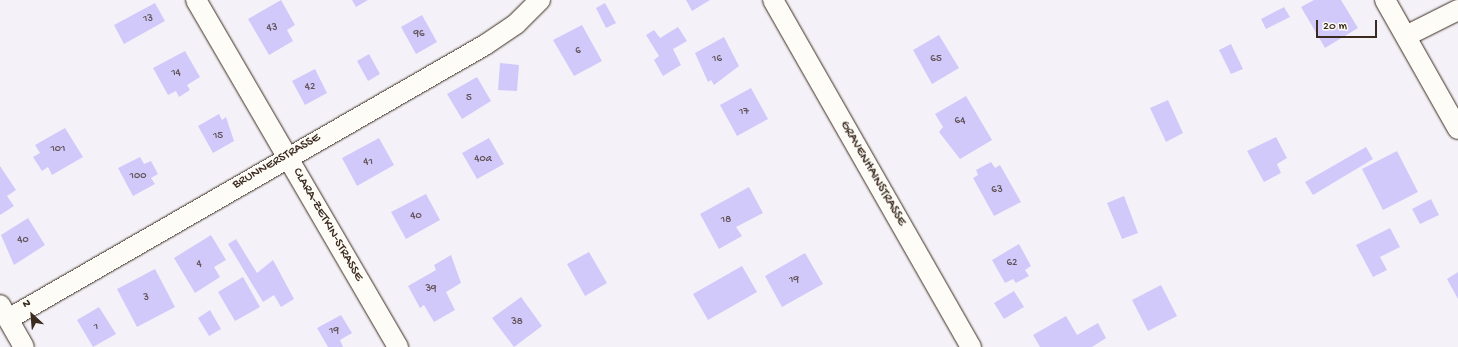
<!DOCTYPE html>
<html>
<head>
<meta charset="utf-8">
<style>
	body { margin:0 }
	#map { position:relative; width:1458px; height:347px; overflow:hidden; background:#f4f2f8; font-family:"Gochi Hand",sans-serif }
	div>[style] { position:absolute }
	.building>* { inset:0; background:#d2c9fb }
	.roads { filter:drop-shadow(0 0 1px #3b2a1e) drop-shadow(0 0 1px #3b2a1e) }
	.street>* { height:20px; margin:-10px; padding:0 10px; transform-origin:10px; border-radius:10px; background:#fdfcf7 }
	span { translate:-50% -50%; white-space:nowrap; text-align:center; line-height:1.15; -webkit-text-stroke:3px #fdfcf7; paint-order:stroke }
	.number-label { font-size:11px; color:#615255 }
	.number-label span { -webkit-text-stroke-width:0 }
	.street-label { font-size:13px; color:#3b2a1e }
	.north { position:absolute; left:12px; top:295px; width:40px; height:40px; -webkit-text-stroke:3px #fdfcf7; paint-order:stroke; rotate:334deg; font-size:11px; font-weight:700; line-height:16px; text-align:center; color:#3b2a1e }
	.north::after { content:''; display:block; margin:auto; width:14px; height:18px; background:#3b2a1e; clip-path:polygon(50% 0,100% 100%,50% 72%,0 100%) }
	.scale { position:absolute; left:1316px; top:20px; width:61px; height:18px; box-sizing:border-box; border:2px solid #3b2a1e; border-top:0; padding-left:5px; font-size:12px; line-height:14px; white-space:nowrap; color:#3b2a1e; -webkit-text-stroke:3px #fdfcf7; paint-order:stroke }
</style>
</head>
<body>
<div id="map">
	<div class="building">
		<div style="clip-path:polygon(281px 0,295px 25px,287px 30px,293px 41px,269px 55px,248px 19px)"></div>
		<div style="clip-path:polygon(352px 0,368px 0,356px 7px)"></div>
		<div style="clip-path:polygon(686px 0,710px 0,692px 11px)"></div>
		<div style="clip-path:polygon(1314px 0,1341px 0,1358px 28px,1325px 48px,1301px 7px)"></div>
		<div style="clip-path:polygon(155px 3px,165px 21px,124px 44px,114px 25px)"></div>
		<div style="clip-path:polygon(605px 3px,616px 23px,606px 28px,596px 8px)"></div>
		<div style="clip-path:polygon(1284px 7px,1290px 17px,1266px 29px,1261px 19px)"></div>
		<div style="clip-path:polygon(422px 15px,437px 42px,416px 54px,401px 27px)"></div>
		<div style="clip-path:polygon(582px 25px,602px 61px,574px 76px,553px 40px)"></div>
		<div style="clip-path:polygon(678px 27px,687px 41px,673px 49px,681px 65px,663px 76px,654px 60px,659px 56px,646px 35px,654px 30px,660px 38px)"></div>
		<div style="clip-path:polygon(939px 35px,959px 68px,932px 84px,913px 50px)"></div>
		<div style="clip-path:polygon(724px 37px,739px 66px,714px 85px,711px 80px,708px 82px,695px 53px)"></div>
		<div style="clip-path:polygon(1231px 44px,1243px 69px,1231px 74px,1219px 50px)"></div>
		<div style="clip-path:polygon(185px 51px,200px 77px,187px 85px,190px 90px,179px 97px,176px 91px,168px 95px,153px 68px)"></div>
		<div style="clip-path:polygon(369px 54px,380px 74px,368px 81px,357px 61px)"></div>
		<div style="clip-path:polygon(500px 63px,519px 65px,517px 91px,498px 90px)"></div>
		<div style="clip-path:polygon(315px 69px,327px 93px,305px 105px,292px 81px)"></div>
		<div style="clip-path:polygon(477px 77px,491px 101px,462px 119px,447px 94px)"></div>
		<div style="clip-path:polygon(751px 88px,768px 119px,737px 136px,720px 105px)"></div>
		<div style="clip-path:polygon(966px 96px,992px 140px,960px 159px,939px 132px,943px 127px,935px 114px)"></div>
		<div style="clip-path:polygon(1168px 100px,1183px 133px,1166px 142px,1150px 108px)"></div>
		<div style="clip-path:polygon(219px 114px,222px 120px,226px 117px,234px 141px,213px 153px,198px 126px)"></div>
		<div style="clip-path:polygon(65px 128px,83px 157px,52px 175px,48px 167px,42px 171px,33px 157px,40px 153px,35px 145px)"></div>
		<div style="clip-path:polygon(1276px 137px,1287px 158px,1277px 164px,1281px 173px,1264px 182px,1247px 151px)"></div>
		<div style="clip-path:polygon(379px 138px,394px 165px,357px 186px,342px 158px)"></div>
		<div style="clip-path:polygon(489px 138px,504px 164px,477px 179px,462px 153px)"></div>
		<div style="clip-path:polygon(1366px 147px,1373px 159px,1313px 195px,1305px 182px)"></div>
		<div style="clip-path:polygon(1397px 151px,1418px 192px,1383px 210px,1362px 169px)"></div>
		<div style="clip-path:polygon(140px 157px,144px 164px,151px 161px,158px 174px,151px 178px,155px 184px,133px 196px,118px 168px)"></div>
		<div style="clip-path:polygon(991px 162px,995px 168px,1000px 165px,1021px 202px,994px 216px,973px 178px,978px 175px,976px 170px)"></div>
		<div style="clip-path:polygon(0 166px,16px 190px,7px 196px,14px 206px,0 215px)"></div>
		<div style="clip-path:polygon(749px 187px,763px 213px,736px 227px,742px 236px,719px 249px,700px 214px)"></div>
		<div style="clip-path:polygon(426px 194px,440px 220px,406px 239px,391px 212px)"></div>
		<div style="clip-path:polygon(1124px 196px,1138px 233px,1122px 239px,1107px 203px)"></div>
		<div style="clip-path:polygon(1431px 199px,1439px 215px,1420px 224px,1412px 209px)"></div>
		<div style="clip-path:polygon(28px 218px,45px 245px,14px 265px,1px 235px)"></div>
		<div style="clip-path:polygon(1390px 228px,1400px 247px,1380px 257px,1387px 270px,1373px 277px,1356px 245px)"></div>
		<div style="clip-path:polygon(211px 235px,226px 260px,214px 267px,220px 277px,195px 293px,174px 258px)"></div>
		<div style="clip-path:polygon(236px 239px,257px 273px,273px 260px,294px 299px,281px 307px,274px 295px,263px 302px,228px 244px)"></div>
		<div style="clip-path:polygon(1019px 244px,1031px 266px,1025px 270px,1029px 276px,1016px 283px,1013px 279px,1005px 283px,992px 260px)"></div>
		<div style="clip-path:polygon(589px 252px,607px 283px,585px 296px,567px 264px)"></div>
		<div style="clip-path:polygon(805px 253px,823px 284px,782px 307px,765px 276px)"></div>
		<div style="clip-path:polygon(451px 255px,461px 283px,446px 292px,455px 310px,434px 322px,424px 305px,420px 308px,408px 286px,436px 270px,434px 265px)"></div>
		<div style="clip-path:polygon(742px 266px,757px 292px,708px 320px,693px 294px)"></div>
		<div style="clip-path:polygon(155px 269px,175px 307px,137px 327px,117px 289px)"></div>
		<div style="clip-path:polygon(1458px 272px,1458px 299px,1447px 279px)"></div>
		<div style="clip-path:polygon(243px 277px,260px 307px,235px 321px,218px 292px)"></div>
		<div style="clip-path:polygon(1161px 285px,1177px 316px,1148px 331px,1132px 300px)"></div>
		<div style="clip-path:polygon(1014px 291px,1024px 307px,1004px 319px,994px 303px)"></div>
		<div style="clip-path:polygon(521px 297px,542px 326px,514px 347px,492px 318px)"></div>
		<div style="clip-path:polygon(99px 307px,116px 334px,93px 347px,77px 320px)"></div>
		<div style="clip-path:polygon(210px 310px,221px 329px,209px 336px,198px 318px)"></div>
		<div style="clip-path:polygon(341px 315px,352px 333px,340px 340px,343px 347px,328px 347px,317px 328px)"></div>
		<div style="clip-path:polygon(1066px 316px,1077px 335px,1098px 323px,1106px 338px,1092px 347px,1040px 347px,1033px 335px)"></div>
	</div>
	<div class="roads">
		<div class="street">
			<div style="left:196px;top:0;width:402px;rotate:59.8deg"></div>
			<div style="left:773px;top:0;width:400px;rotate:60.3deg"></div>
			<div style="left:1385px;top:0;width:148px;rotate:60.5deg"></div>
			<div style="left:1406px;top:36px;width:58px;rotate:-26.6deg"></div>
			<div style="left:0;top:305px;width:48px;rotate:60.3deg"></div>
			<div style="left:10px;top:318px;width:548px;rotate:-29.89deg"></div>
			<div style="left:485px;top:45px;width:37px;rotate:-34deg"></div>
			<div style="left:516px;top:24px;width:34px;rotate:-45deg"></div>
		</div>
	</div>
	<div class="number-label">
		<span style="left:148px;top:19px">13</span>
		<span style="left:272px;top:28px">43</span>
		<span style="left:419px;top:34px">96</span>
		<span style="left:578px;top:51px">6</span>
		<span style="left:717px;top:59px">16</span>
		<span style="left:936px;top:59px">65</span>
		<span style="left:176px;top:73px">14</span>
		<span style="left:310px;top:87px">42</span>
		<span style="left:469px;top:98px">5</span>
		<span style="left:744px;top:112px">17</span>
		<span style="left:960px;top:121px">64</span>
		<span style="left:218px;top:136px">15</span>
		<span style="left:58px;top:149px">101</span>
		<span style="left:483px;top:159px">40a</span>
		<span style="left:368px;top:162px">41</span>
		<span style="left:138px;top:176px">100</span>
		<span style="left:997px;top:190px">63</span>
		<span style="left:416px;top:216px">40</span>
		<span style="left:726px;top:220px">18</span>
		<span style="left:23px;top:240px">40</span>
		<span style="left:1012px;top:263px">62</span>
		<span style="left:199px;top:264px">4</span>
		<span style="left:794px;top:280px">19</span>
		<span style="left:431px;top:289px">39</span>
		<span style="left:146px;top:298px">3</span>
		<span style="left:517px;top:322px">38</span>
		<span style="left:96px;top:327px">1</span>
		<span style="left:334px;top:331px">19</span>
	</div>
	<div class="street-label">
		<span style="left:277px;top:162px;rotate:-30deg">BRUNNERSTRASSE</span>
		<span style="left:872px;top:174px;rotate:60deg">GRAVENHAINSTRASSE</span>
		<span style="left:327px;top:225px;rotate:60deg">CLARA-ZETKIN-STRASSE</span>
	</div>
	<div class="north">N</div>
	<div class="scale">20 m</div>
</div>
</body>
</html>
